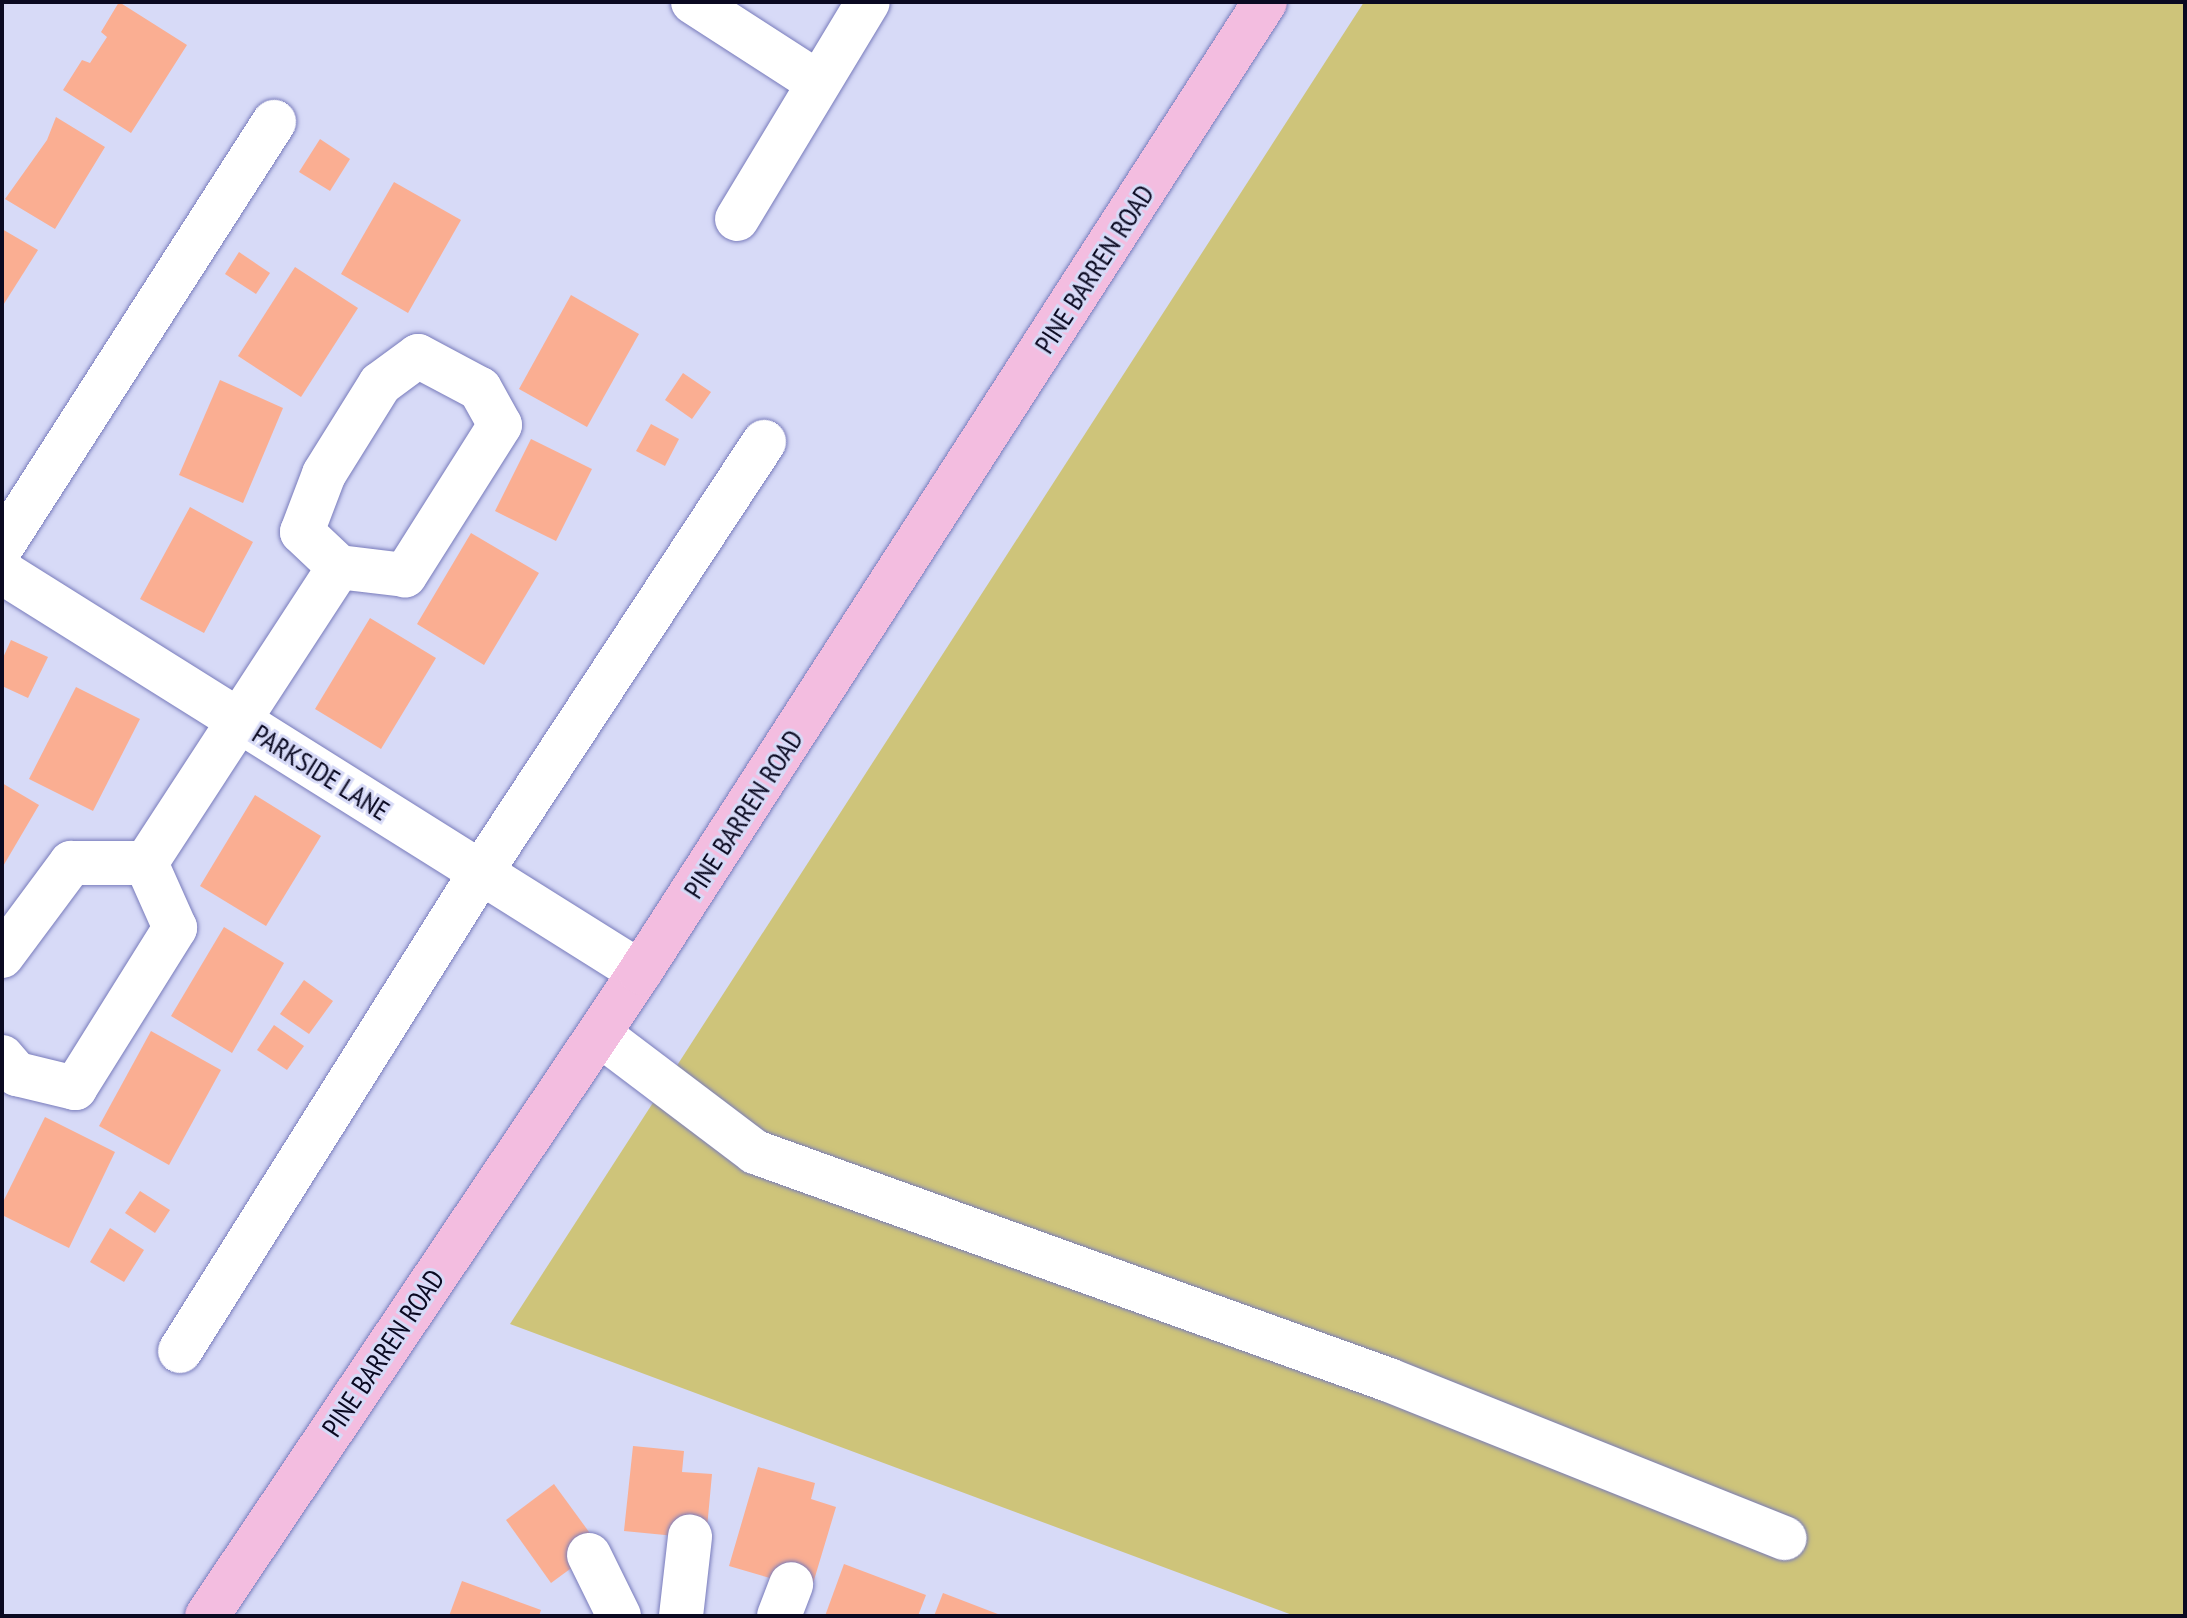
<!DOCTYPE html>
<html>
<head>
<meta charset="utf-8">
<style>
	body { margin:0 }
	#map { position:relative; width:2187px; height:1618px; overflow:hidden; background:#d7daf7; font-family:"PT Sans Narrow",sans-serif }
	div>[style] { position:absolute }
	.green>* { inset:0; background:#cec47a }
	.building>* { inset:0; background:#faae92 }
	.roads { filter:drop-shadow(0 0 2px #787bbb) drop-shadow(0 0 2px #787bbb) }
	.minor>* { height:44px; margin:-22px; padding:0 22px; transform-origin:22px; border-radius:22px; background:#fff }
	.major>* { height:44px; margin:-22px; padding:0 22px; transform-origin:22px; border-radius:22px; background:#f3bde0 }
	span { translate:-50% -50%; white-space:nowrap; text-align:center; line-height:1.15; -webkit-text-stroke:6px #d7daf7; paint-order:stroke }
	.street-label { font-size:28px; color:#0a0921 }
	.frame { position:absolute; inset:0; border:4px solid #0a0921; pointer-events:none }
</style>
</head>
<body>
<div id="map">
	<div class="green">
		<div style="clip-path:polygon(1364px 2px,2185px 2px,2185px 1616px,1295px 1616px,510px 1324px)"></div>
	</div>
	<div class="building">
		<div style="clip-path:polygon(119px 2px,187px 45px,131px 133px,63px 90px,82px 60px,90px 63px,107px 37px,101px 32px)"></div>
		<div style="clip-path:polygon(56px 117px,105px 147px,55px 229px,5px 199px,47px 140px)"></div>
		<div style="clip-path:polygon(320px 139px,350px 159px,330px 191px,299px 172px)"></div>
		<div style="clip-path:polygon(394px 182px,461px 220px,408px 313px,341px 274px)"></div>
		<div style="clip-path:polygon(2px 229px,38px 250px,2px 307px)"></div>
		<div style="clip-path:polygon(239px 252px,270px 273px,256px 294px,225px 274px)"></div>
		<div style="clip-path:polygon(295px 267px,358px 308px,301px 397px,238px 356px)"></div>
		<div style="clip-path:polygon(571px 295px,639px 334px,587px 427px,519px 389px)"></div>
		<div style="clip-path:polygon(683px 373px,711px 392px,692px 419px,665px 400px)"></div>
		<div style="clip-path:polygon(220px 380px,283px 408px,243px 503px,179px 475px)"></div>
		<div style="clip-path:polygon(651px 424px,679px 439px,665px 466px,636px 451px)"></div>
		<div style="clip-path:polygon(531px 439px,592px 469px,556px 541px,495px 511px)"></div>
		<div style="clip-path:polygon(190px 507px,253px 542px,204px 633px,140px 599px)"></div>
		<div style="clip-path:polygon(471px 533px,539px 573px,484px 665px,417px 624px)"></div>
		<div style="clip-path:polygon(370px 618px,436px 658px,381px 749px,315px 709px)"></div>
		<div style="clip-path:polygon(11px 640px,48px 657px,28px 698px,2px 686px,2px 660px)"></div>
		<div style="clip-path:polygon(76px 687px,140px 719px,93px 811px,29px 779px)"></div>
		<div style="clip-path:polygon(2px 783px,39px 805px,2px 868px)"></div>
		<div style="clip-path:polygon(255px 795px,321px 836px,266px 926px,200px 886px)"></div>
		<div style="clip-path:polygon(224px 927px,284px 963px,232px 1053px,171px 1016px)"></div>
		<div style="clip-path:polygon(304px 980px,333px 1001px,309px 1034px,280px 1014px)"></div>
		<div style="clip-path:polygon(274px 1025px,304px 1046px,287px 1070px,257px 1050px)"></div>
		<div style="clip-path:polygon(151px 1031px,221px 1070px,169px 1165px,99px 1126px)"></div>
		<div style="clip-path:polygon(45px 1117px,115px 1152px,69px 1248px,2px 1215px,2px 1204px)"></div>
		<div style="clip-path:polygon(140px 1191px,170px 1210px,155px 1233px,125px 1213px)"></div>
		<div style="clip-path:polygon(110px 1228px,144px 1250px,124px 1282px,90px 1262px)"></div>
		<div style="clip-path:polygon(633px 1446px,684px 1451px,682px 1472px,712px 1474px,706px 1539px,624px 1531px)"></div>
		<div style="clip-path:polygon(758px 1467px,815px 1483px,811px 1499px,836px 1507px,811px 1590px,729px 1566px)"></div>
		<div style="clip-path:polygon(554px 1484px,600px 1547px,551px 1583px,506px 1520px)"></div>
		<div style="clip-path:polygon(844px 1564px,926px 1595px,918px 1616px,825px 1616px)"></div>
		<div style="clip-path:polygon(462px 1581px,541px 1610px,539px 1616px,449px 1616px)"></div>
		<div style="clip-path:polygon(943px 1593px,1003px 1616px,934px 1616px)"></div>
	</div>
	<div class="roads">
		<div class="minor">
			<div style="left:693px;top:2px;width:148px;rotate:32.8deg"></div>
			<div style="left:737px;top:219px;width:253px;rotate:-58.9deg"></div>
			<div style="left:2px;top:546px;width:504px;rotate:-57.32deg"></div>
			<div style="left:2px;top:572px;width:753px;rotate:32.09deg"></div>
			<div style="left:146px;top:863px;width:353px;rotate:-56.9deg"></div>
			<div style="left:339px;top:567px;width:51px;rotate:-136.6deg"></div>
			<div style="left:302px;top:532px;width:62px;rotate:-69.2deg"></div>
			<div style="left:324px;top:474px;width:106px;rotate:-58.1deg"></div>
			<div style="left:380px;top:384px;width:47px;rotate:-36.4deg"></div>
			<div style="left:418px;top:356px;width:70px;rotate:28deg"></div>
			<div style="left:480px;top:389px;width:41px;rotate:60.9deg"></div>
			<div style="left:500px;top:425px;width:178px;rotate:122.3deg"></div>
			<div style="left:405px;top:575px;width:66px;rotate:-173.1deg"></div>
			<div style="left:2px;top:956px;width:116px;rotate:-53.4deg"></div>
			<div style="left:71px;top:863px;width:75px"></div>
			<div style="left:599px;top:1034px;width:196px;rotate:37.1deg"></div>
			<div style="left:755px;top:1152px;width:674px;rotate:19.78deg"></div>
			<div style="left:1389px;top:1380px;width:426px;rotate:21.8deg"></div>
			<div style="left:2px;top:1057px;width:23px;rotate:49deg"></div>
			<div style="left:17px;top:1074px;width:60px;rotate:13.6deg"></div>
			<div style="left:75px;top:1088px;width:189px;rotate:-58deg"></div>
			<div style="left:175px;top:928px;width:71px;rotate:-114deg"></div>
			<div style="left:180px;top:1351px;width:566px;rotate:-57.86deg"></div>
			<div style="left:481px;top:872px;width:515px;rotate:-56.65deg"></div>
			<div style="left:589px;top:1555px;width:68px;rotate:63.8deg"></div>
			<div style="left:681px;top:1616px;width:80px;rotate:-83.5deg"></div>
			<div style="left:779px;top:1616px;width:34px;rotate:-69deg"></div>
		</div>
		<div class="major">
			<div style="left:207px;top:1616px;width:776px;rotate:-56.08deg"></div>
			<div style="left:640px;top:972px;width:1154px;rotate:-57.21deg"></div>
		</div>
	</div>
	<div class="street-label">
		<span style="left:1094px;top:269px;rotate:-57deg">PINE BARREN ROAD</span>
		<span style="left:321px;top:772px;rotate:32deg">PARKSIDE LANE</span>
		<span style="left:743px;top:814px;rotate:-57deg">PINE BARREN ROAD</span>
		<span style="left:383px;top:1353px;rotate:-56deg">PINE BARREN ROAD</span>
	</div>
	<div class="frame"></div>
</div>
</body>
</html>
